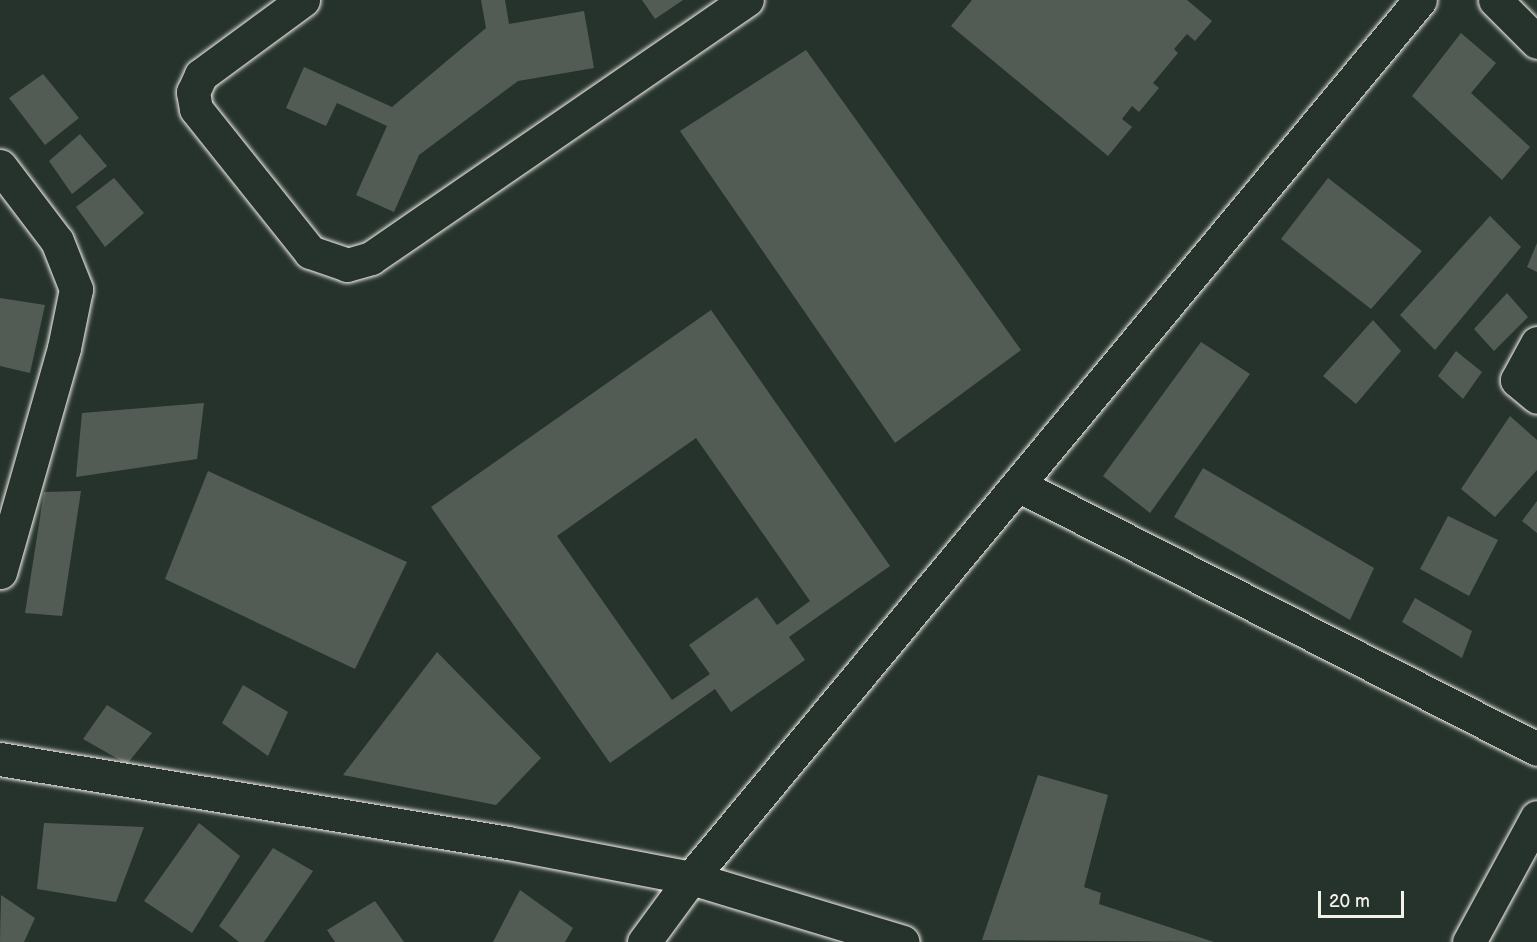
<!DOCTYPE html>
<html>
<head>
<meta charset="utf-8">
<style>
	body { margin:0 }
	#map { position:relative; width:1537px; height:942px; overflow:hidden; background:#26332d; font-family:"Balsamiq Sans",sans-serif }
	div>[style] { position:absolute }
	.building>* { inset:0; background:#525c55 }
	.roads { filter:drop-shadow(0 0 2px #f4f1e8) drop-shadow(0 0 2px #f4f1e8) }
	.minor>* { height:33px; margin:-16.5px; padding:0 16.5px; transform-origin:16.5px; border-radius:16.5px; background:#26332d }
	span { translate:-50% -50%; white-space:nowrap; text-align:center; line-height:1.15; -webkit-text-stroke:5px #26332d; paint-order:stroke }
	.scale { position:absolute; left:1318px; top:891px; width:86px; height:27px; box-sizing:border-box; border:3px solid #f4f1e8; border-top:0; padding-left:8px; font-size:18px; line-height:21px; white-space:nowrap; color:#f4f1e8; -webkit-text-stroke:4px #26332d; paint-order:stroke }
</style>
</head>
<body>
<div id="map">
	<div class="building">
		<div style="clip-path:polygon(481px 0,505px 0,509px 24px,584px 11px,594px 68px,518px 81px,419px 155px,394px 212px,356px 195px,387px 126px,337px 103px,326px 126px,286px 108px,304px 67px,392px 107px,486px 28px)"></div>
		<div style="clip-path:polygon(642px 0,683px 0,655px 19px)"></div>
		<div style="clip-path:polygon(972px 0,1187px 0,1212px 21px,1195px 41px,1187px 34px,1174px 49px,1178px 53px,1153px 83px,1159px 88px,1139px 112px,1132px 106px,1122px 119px,1132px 127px,1108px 156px,951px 26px)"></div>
		<div style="clip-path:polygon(1461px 33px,1496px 63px,1471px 93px,1530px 147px,1502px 180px,1412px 96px)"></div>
		<div style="clip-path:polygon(806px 50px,1021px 350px,895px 443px,680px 131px)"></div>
		<div style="clip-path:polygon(43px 74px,79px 118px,45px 145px,9px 98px)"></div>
		<div style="clip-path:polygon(80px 134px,107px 166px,72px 194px,49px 161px)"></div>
		<div style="clip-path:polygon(114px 178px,144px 213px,105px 247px,76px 207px)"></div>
		<div style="clip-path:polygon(1328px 178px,1422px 251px,1371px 309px,1281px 239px)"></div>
		<div style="clip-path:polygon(1490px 216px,1521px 247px,1435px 350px,1400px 315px)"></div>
		<div style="clip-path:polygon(1537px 243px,1537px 272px,1527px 267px)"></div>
		<div style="clip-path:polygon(1507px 293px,1528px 317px,1494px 351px,1474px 329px)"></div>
		<div style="clip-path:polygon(0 298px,45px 305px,30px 373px,0 366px)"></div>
		<div style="clip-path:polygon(evenodd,711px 310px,890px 566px,789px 637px,805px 660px,731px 712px,715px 689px,610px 763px,431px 507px,711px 310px,696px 438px,810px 601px,777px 625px,757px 597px,689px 645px,710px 674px,672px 700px,557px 536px,696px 438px)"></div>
		<div style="clip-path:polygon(1373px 320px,1401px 351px,1356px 404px,1323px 376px)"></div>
		<div style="clip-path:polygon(1201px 342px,1250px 374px,1150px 513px,1103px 476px)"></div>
		<div style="clip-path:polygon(1456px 351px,1482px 372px,1463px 399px,1438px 376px)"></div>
		<div style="clip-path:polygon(204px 403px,197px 459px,76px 477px,82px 413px)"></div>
		<div style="clip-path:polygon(1510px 416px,1537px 440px,1537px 470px,1495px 517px,1461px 489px)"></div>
		<div style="clip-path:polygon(1203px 468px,1374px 568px,1350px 620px,1174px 517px)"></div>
		<div style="clip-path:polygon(208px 471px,407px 562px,355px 669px,165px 579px)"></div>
		<div style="clip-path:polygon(81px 491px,62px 616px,25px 613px,44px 492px)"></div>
		<div style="clip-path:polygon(1537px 501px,1537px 533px,1522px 521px)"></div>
		<div style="clip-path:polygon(1448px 516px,1498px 540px,1469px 596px,1420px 569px)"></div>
		<div style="clip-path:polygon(1415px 598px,1472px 631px,1462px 658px,1402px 622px)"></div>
		<div style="clip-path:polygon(437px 652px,541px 758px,496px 805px,343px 775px)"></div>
		<div style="clip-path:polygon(243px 685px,288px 712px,268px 756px,222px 723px)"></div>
		<div style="clip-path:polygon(107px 705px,152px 733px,127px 764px,83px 739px)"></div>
		<div style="clip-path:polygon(1038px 775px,1108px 795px,1084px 887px,1101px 893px,1099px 904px,1214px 942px,982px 940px)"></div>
		<div style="clip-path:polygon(44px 823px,144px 827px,116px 902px,37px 889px)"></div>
		<div style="clip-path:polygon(199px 823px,240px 856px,192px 933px,144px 901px)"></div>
		<div style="clip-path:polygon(273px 848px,313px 871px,264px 942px,239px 942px,219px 926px)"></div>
		<div style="clip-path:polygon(520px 890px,573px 928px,565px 942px,493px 942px)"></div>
		<div style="clip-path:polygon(1px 895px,35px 918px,24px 942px,0 942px)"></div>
		<div style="clip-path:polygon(375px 901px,404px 942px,335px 942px,327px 930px)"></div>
	</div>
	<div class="roads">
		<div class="minor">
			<div style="left:303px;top:0;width:127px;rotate:143.7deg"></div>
			<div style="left:201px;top:75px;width:19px;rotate:115deg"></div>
			<div style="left:193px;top:92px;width:17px;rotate:80deg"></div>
			<div style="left:196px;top:109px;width:183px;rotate:51.4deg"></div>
			<div style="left:310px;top:252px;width:39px;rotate:19deg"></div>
			<div style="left:347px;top:265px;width:25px;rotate:-16deg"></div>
			<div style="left:371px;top:258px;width:456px;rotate:-34.5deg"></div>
			<div style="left:1495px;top:0;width:59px;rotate:45deg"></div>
			<div style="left:0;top:166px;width:94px;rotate:52.8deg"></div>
			<div style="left:57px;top:241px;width:52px;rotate:68.4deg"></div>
			<div style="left:76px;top:289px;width:60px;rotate:101.5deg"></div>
			<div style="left:64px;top:348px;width:233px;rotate:105.9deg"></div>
			<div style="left:1537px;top:343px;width:42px;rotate:118.4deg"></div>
			<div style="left:1517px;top:380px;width:26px;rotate:40deg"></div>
			<div style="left:1018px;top:485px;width:582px;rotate:26.96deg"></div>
			<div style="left:0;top:759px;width:515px;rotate:9.39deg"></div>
			<div style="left:508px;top:843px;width:186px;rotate:10.8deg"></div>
			<div style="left:691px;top:878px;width:221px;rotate:16.8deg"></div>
			<div style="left:644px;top:942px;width:79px;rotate:-53.7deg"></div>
			<div style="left:691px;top:878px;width:1141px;rotate:-50.3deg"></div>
			<div style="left:1469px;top:942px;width:142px;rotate:-61.5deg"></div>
		</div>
	</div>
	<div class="scale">20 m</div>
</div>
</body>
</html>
